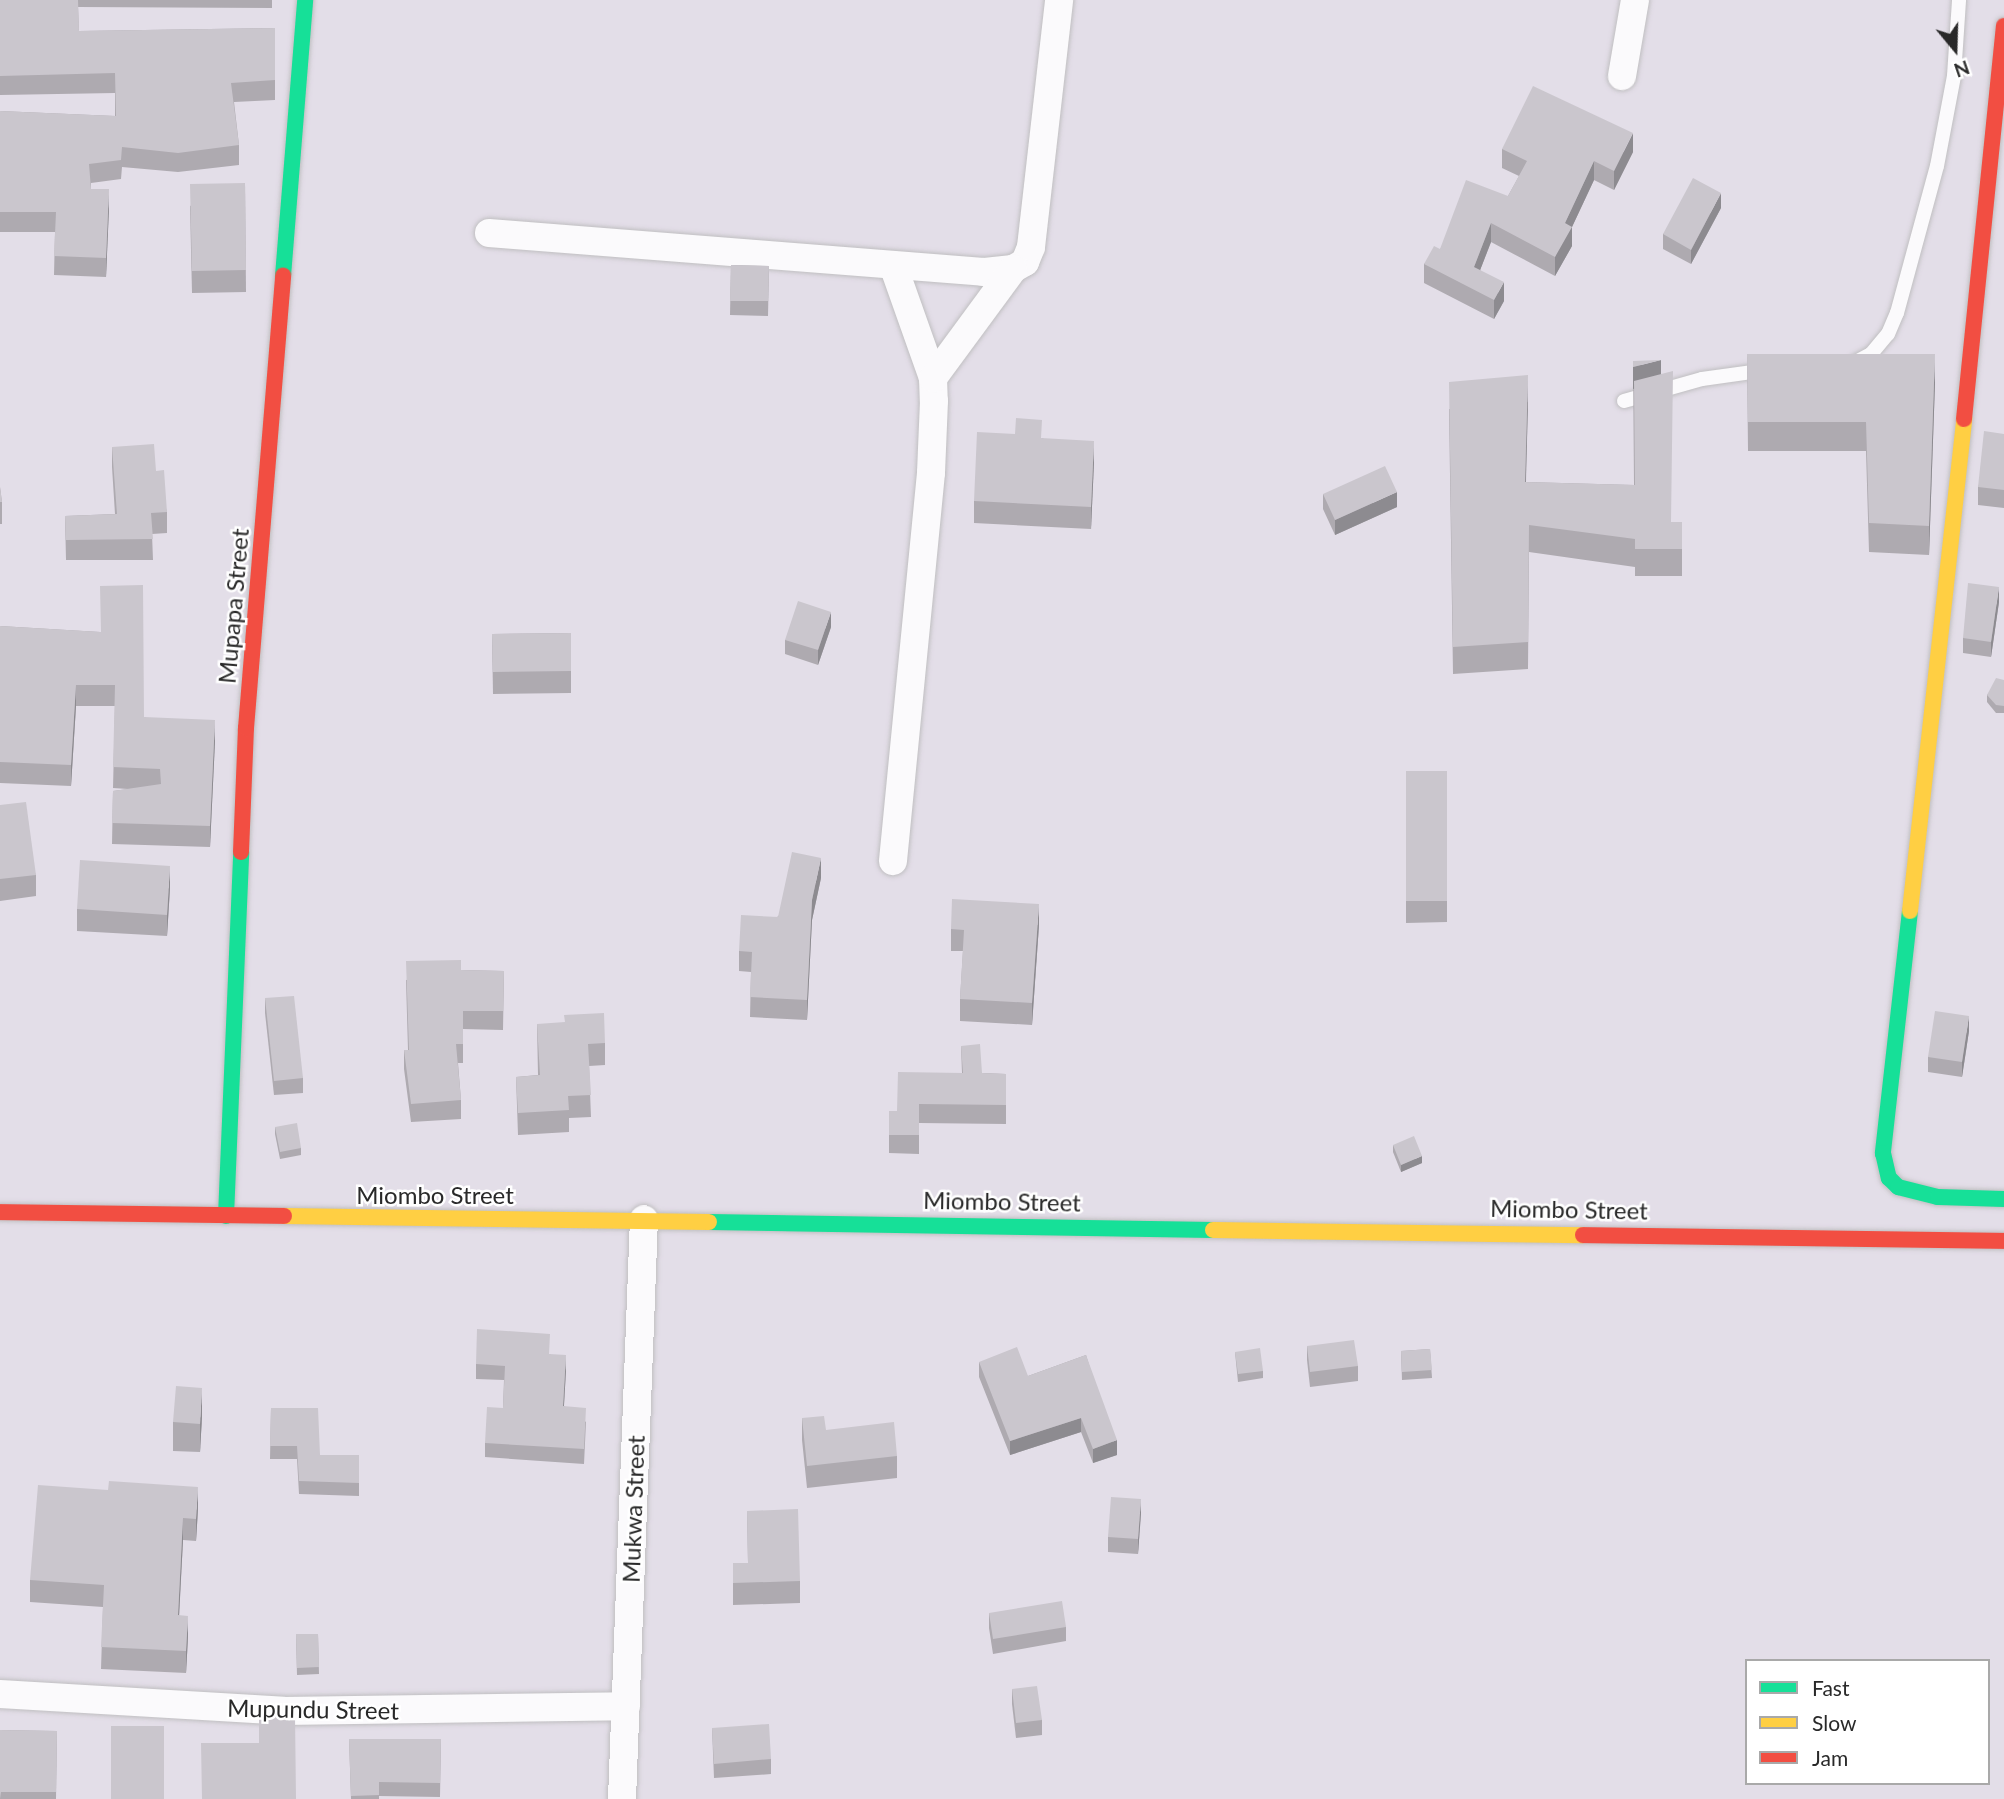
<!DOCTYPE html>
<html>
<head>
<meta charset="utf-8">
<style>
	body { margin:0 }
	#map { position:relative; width:2004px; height:1799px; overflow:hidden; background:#e3dee8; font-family:Lato,sans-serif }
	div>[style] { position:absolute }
	.roads { filter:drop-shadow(0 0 2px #c0bfc1) drop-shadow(0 0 2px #c0bfc1) }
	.lane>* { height:14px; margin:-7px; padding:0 7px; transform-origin:7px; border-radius:7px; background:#fbfafc }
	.street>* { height:28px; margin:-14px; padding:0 14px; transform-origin:14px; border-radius:14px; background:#fbfafc }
	.fast>* { height:16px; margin:-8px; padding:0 8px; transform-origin:8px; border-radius:8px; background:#16e098 }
	.slow>* { height:16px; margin:-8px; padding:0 8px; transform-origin:8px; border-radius:8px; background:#ffcf43 }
	.jam>* { height:16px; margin:-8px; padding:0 8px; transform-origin:8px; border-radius:8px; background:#f24e42 }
	.wall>* { inset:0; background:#aeaab0 }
	.shaded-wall>* { inset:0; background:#8d8b90 }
	.building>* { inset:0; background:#cac6cd }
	span { translate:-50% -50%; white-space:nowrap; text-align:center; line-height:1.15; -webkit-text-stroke:5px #fff; paint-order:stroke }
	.street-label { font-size:24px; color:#292929 }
	.legend { position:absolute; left:1745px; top:1659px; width:245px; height:126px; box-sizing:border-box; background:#fff; border:2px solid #a9a9a9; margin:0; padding:9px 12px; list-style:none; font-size:21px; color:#292929 }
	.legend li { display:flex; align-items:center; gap:14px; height:35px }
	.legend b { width:35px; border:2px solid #a9a9a9 }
	.north { position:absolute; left:1920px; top:14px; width:70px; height:70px; -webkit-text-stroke:5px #fff; paint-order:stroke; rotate:161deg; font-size:19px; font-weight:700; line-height:28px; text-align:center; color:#292929 }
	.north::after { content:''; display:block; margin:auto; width:24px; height:32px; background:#292929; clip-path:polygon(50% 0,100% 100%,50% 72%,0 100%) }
</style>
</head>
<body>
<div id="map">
	<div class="roads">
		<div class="lane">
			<div style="left:1856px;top:362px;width:17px;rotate:-28deg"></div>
			<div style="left:1871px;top:354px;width:26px;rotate:-50deg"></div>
			<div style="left:1888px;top:334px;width:23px;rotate:-67deg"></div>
			<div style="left:1897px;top:313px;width:152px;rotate:-74.8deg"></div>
			<div style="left:1937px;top:166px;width:92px;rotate:-79.3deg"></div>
			<div style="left:1954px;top:76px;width:76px;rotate:-86.2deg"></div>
			<div style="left:1624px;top:401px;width:81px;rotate:-15.8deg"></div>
			<div style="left:1702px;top:379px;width:66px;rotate:-7.9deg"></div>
		</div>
		<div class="street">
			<div style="left:1622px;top:76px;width:77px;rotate:-80.3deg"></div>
			<div style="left:489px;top:233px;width:496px;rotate:4.5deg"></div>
			<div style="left:983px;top:272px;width:30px;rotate:-6deg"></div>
			<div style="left:1013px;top:269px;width:14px;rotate:-30deg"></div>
			<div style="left:1025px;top:262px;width:16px;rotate:-68deg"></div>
			<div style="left:1031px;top:247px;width:249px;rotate:-83.5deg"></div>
			<div style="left:893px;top:265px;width:120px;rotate:70.5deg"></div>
			<div style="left:933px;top:378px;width:23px;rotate:88deg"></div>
			<div style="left:934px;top:401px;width:72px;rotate:92.4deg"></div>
			<div style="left:931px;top:473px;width:390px;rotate:95.6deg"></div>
			<div style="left:933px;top:378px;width:135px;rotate:-53.7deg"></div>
			<div style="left:0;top:1694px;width:284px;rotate:3.4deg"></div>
			<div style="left:283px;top:1711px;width:343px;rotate:-0.8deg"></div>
			<div style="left:622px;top:1799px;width:580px;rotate:-87.83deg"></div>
		</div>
		<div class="fast">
			<div style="left:283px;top:276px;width:277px;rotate:-85.4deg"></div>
			<div style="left:1910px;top:911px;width:244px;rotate:96.4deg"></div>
			<div style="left:1883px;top:1153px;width:26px;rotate:77deg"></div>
			<div style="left:1889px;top:1178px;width:13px;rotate:45deg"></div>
			<div style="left:1898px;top:1187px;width:41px;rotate:14deg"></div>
			<div style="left:1938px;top:1197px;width:66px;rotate:1.7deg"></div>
			<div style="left:226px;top:1216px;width:364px;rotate:-87.6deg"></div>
			<div style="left:709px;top:1222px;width:504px;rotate:0.91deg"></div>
		</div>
		<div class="slow">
			<div style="left:1910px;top:911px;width:495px;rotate:-83.7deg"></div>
			<div style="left:284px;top:1216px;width:425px;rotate:0.8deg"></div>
			<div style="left:1213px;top:1230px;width:370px;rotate:0.8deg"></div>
		</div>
		<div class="jam">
			<div style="left:1964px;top:419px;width:395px;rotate:-84.2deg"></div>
			<div style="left:241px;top:852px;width:124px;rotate:-87.7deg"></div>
			<div style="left:246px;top:728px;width:454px;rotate:-85.3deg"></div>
			<div style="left:0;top:1212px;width:284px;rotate:0.8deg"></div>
			<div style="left:1583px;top:1235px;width:421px;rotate:0.8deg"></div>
		</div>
	</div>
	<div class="wall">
		<div style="clip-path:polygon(0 0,272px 0,272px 8px,78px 7px,79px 31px,275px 28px,275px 100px,234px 102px,239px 145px,239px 165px,178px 172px,122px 167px,121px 179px,91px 183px,91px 189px,109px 208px,106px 277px,54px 275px,55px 232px,0 232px,0 111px,115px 116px,115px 93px,0 95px)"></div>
		<div style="clip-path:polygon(1502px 149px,1633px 152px,1614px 190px,1594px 180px,1572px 227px,1572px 246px,1555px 276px,1491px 242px,1480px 270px,1504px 301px,1494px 319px,1424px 283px,1424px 264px,1440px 249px,1508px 196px,1519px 176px,1502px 168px)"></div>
		<div style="clip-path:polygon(245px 183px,246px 292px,192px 293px,190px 206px)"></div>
		<div style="clip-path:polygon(1721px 208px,1691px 264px,1663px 249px,1663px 234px)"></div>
		<div style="clip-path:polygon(731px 265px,769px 266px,768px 316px,730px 315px)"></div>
		<div style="clip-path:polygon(1747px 354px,1935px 383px,1929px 555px,1869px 552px,1866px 451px,1748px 451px)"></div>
		<div style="clip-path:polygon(1633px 361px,1661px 374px,1671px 522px,1682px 522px,1682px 576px,1635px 576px,1635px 567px,1529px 552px,1528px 669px,1453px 674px,1449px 409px,1528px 402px,1526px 482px,1634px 485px)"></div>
		<div style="clip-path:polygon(2004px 434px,2004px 508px,1978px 505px,1978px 487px)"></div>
		<div style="clip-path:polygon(1042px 438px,1094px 462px,1091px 529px,974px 523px,974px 501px)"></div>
		<div style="clip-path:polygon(112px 447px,156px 471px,167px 512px,167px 533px,152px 534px,153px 560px,66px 560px,65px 516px,115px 514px,112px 467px)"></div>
		<div style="clip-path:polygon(0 487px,2px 502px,2px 524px,0 524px)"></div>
		<div style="clip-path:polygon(1323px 494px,1397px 507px,1335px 535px,1323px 509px)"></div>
		<div style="clip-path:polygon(1999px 602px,1991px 657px,1963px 653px,1963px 638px)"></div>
		<div style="clip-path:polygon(0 626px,100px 632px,144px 717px,215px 741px,210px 847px,112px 844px,113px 791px,128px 789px,113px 788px,115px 706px,76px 706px,71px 786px,0 783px)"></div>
		<div style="clip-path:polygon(831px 627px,818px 665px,785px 654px,785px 640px)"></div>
		<div style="clip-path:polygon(571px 633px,571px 693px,493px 694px,492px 634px)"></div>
		<div style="clip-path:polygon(2004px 680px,2004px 713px,1996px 713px,1987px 702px,1987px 695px)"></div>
		<div style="clip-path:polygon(1406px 771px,1447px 771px,1447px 922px,1406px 923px)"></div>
		<div style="clip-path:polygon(0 805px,36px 875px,36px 896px,0 901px)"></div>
		<div style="clip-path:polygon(821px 878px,812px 920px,807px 1020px,750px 1017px,751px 972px,739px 971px,739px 951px)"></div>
		<div style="clip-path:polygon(170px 888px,167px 936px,77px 931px,77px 909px)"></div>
		<div style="clip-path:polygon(1039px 925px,1032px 1025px,960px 1021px,960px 999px,963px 951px,951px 951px,951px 929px)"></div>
		<div style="clip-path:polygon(461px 970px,504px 971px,503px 1030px,463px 1029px,463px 1063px,458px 1063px,461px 1100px,461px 1119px,411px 1122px,404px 1069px,404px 1050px,408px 1050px,406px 980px)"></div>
		<div style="clip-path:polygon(265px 998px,303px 1078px,303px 1093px,274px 1095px,265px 1013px)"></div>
		<div style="clip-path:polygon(537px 1024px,605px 1043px,605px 1065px,589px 1066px,591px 1117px,569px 1118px,569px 1132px,518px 1135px,516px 1077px,538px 1075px)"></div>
		<div style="clip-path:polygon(1969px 1031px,1962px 1077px,1928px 1072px,1928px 1057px)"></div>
		<div style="clip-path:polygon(961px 1046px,982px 1073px,1006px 1074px,1006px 1124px,919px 1123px,919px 1154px,889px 1153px,889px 1111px,897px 1111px,962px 1073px)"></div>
		<div style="clip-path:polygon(275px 1127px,301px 1148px,301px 1155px,280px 1159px,275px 1134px)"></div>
		<div style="clip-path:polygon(1393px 1145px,1422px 1163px,1401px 1172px,1393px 1152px)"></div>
		<div style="clip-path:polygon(1307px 1346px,1358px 1366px,1358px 1381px,1310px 1387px,1307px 1360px)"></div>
		<div style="clip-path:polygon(1430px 1349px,1432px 1378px,1402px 1380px,1401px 1351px)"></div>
		<div style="clip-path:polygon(1235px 1352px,1263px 1371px,1263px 1378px,1238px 1382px)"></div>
		<div style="clip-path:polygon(550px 1354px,566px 1370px,564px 1406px,586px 1422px,584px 1464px,485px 1457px,485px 1443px,503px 1408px,504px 1380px,476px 1379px,476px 1364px)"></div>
		<div style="clip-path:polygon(1086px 1355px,1117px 1455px,1093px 1463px,1081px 1432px,1010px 1455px,979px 1377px,979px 1362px,1028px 1376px)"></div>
		<div style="clip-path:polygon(271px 1408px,320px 1455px,359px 1455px,359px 1496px,299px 1494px,297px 1459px,270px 1459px)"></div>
		<div style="clip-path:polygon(202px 1417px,200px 1452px,173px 1451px,173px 1422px)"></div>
		<div style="clip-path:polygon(802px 1418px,826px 1430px,897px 1456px,897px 1478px,807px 1488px,802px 1440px)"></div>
		<div style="clip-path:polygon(198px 1509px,196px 1541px,183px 1540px,179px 1615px,188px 1637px,186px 1673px,101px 1669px,103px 1607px,30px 1602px,30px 1580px)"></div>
		<div style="clip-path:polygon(747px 1511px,800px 1581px,800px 1603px,733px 1605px,733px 1563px,748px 1563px)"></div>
		<div style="clip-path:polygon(1141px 1513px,1138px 1554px,1108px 1552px,1108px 1537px)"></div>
		<div style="clip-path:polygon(989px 1613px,1066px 1627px,1066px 1641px,993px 1654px,989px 1628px)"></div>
		<div style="clip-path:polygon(296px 1634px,318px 1634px,319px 1674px,297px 1675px)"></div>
		<div style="clip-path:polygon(1012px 1689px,1042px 1720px,1042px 1735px,1016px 1738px,1012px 1704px)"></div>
		<div style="clip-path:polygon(712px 1728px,771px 1759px,771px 1774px,714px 1778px)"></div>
		<div style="clip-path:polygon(0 1730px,57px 1731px,56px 1799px,0 1799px)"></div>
		<div style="clip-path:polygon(349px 1739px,441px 1739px,440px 1797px,379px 1796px,379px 1799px,351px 1799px)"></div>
	</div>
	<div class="shaded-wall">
		<div style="clip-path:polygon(1633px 133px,1633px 152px,1614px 190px,1614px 171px)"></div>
		<div style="clip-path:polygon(1594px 161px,1594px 180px,1572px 227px,1572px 246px,1555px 276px,1555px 257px,1565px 223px)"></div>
		<div style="clip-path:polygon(109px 189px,109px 208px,106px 277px,106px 258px)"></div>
		<div style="clip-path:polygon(1721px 193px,1721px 208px,1691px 264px,1691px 250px)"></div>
		<div style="clip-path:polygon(1491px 223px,1491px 242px,1474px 286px,1474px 267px)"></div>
		<div style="clip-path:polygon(1504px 282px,1504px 301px,1494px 319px,1494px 300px)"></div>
		<div style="clip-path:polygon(1935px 354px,1935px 383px,1929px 555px,1929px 526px)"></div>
		<div style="clip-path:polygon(1661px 360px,1661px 382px,1633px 389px,1633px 367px)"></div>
		<div style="clip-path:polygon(1528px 375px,1528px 402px,1525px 509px,1525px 482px)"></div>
		<div style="clip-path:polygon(1094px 441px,1094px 462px,1091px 529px,1091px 507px)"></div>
		<div style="clip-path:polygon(1397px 492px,1397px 507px,1335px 535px,1335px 520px)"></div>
		<div style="clip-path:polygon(1999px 587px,1999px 602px,1991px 657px,1991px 642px)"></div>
		<div style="clip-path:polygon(831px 612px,831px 627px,818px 665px,818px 650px)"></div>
		<div style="clip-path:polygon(76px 685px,76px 706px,71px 786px,71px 765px)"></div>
		<div style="clip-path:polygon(215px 720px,215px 741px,210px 847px,210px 826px)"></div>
		<div style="clip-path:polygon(821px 858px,821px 878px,812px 920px,807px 1020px,807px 1000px,812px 900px)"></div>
		<div style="clip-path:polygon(170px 866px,170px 888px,167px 936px,167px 915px)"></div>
		<div style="clip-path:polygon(1039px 904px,1039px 925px,1032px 1025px,1032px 1003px)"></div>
		<div style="clip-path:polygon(1969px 1016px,1969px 1031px,1962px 1077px,1962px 1062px)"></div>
		<div style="clip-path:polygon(1422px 1156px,1422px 1163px,1401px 1172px,1401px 1165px)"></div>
		<div style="clip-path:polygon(566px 1355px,566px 1370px,563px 1421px,563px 1406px)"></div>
		<div style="clip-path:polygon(202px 1388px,202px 1417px,200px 1452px,200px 1424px)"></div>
		<div style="clip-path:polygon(1081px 1418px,1081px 1432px,1010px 1455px,1010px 1441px)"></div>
		<div style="clip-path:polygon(1117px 1440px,1117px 1455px,1093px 1463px,1093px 1449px)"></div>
		<div style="clip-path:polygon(198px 1487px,198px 1509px,196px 1541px,196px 1519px)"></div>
		<div style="clip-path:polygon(1141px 1499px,1141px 1513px,1138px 1554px,1138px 1539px)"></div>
		<div style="clip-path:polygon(183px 1518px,183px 1540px,178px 1637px,178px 1615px)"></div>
		<div style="clip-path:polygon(188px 1616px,188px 1637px,186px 1673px,186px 1651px)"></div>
	</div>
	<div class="building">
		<div style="clip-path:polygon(0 0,78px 0,79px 31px,275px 28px,275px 80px,231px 83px,239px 145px,178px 153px,122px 147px,121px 160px,89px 164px,91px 189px,109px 189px,106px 258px,54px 256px,56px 212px,0 212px,0 111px,116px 116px,115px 73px,0 76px)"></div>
		<div style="clip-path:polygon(1533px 86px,1633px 133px,1614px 171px,1594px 161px,1565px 223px,1572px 227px,1555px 257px,1491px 223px,1474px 267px,1504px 282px,1494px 300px,1424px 264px,1434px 246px,1440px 249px,1466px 180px,1508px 196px,1527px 161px,1502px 149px)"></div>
		<div style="clip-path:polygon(1693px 178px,1721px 193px,1691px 250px,1663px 234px)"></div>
		<div style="clip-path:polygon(245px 183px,246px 270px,192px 271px,190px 184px)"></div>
		<div style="clip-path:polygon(731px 265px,769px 266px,768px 301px,730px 301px)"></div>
		<div style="clip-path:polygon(1747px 354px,1935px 354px,1929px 526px,1869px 523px,1866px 422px,1748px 422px)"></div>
		<div style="clip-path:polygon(1661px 360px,1633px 367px,1633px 361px)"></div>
		<div style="clip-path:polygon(1673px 371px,1671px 522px,1682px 522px,1682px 549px,1635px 549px,1635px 539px,1529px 525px,1528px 642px,1453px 647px,1449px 382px,1528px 375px,1525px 482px,1635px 485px,1634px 381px)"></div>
		<div style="clip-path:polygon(1016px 418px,1042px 420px,1041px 438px,1094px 441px,1091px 507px,974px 501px,977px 432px,1015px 434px)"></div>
		<div style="clip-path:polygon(1984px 431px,2004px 434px,2004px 490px,1978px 487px)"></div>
		<div style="clip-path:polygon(154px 444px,156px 471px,164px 470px,167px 512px,151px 513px,153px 539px,66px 540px,65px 516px,117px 514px,112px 447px)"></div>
		<div style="clip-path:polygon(1385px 466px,1397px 492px,1335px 520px,1323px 494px)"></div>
		<div style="clip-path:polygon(0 487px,2px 502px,0 502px)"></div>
		<div style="clip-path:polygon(1968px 583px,1999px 587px,1991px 642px,1963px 638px)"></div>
		<div style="clip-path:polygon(143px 585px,144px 717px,215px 720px,210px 826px,112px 823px,113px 791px,161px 784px,160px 769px,113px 767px,115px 685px,76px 685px,71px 765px,0 762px,0 626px,101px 632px,100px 586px)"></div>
		<div style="clip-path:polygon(798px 601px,831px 612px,818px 650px,785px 640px)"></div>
		<div style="clip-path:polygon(571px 633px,571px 671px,493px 672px,492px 634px)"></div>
		<div style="clip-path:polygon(1996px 678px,2004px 680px,2004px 706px,1996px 705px,1987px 695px)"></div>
		<div style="clip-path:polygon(1406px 771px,1447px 771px,1447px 901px,1406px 901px)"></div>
		<div style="clip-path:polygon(26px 802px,36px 875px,0 879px,0 805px)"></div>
		<div style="clip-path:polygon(792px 852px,821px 858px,812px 900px,807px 1000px,750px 997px,752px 952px,739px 951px,741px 915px,778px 917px)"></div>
		<div style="clip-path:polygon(80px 860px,170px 866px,167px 915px,77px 909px)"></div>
		<div style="clip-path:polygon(952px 899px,1039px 904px,1032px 1003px,960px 999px,964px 930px,951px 929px)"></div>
		<div style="clip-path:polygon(461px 960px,461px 970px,504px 971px,503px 1011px,463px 1011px,463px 1044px,456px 1044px,461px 1100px,411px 1104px,404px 1050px,409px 1050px,406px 961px)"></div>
		<div style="clip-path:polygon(294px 996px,303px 1078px,274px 1081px,265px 998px)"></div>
		<div style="clip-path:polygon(1935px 1011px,1969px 1016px,1962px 1062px,1928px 1057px)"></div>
		<div style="clip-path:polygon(604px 1013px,605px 1043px,588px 1044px,591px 1095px,568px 1096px,569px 1110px,518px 1113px,516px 1077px,540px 1075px,537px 1024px,565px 1022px,564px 1015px)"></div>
		<div style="clip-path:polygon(980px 1044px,982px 1073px,1006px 1074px,1006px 1105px,919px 1104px,919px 1135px,889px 1135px,889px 1111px,897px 1111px,898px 1072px,963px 1073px,961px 1046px)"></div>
		<div style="clip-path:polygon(297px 1123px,301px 1148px,280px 1152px,275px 1127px)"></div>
		<div style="clip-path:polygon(1414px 1136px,1422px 1156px,1401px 1165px,1393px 1145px)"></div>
		<div style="clip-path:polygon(477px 1329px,550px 1334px,549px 1354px,566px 1355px,563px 1406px,586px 1408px,584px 1449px,485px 1443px,487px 1407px,503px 1408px,505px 1366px,476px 1364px)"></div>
		<div style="clip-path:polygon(1354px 1340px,1358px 1366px,1310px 1372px,1307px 1346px)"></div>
		<div style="clip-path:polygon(1017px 1347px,1028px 1376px,1086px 1355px,1117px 1440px,1093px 1449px,1081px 1418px,1010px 1441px,979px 1362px)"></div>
		<div style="clip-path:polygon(1260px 1348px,1263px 1371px,1238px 1374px,1235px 1352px)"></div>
		<div style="clip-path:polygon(1430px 1349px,1432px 1370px,1402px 1372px,1401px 1351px)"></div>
		<div style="clip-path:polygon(176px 1386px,202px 1388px,200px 1424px,173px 1422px)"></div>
		<div style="clip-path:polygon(271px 1408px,318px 1408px,320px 1455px,359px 1455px,359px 1483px,299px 1481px,297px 1446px,270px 1446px)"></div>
		<div style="clip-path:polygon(824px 1416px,826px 1430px,894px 1422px,897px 1456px,807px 1466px,802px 1418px)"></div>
		<div style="clip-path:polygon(109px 1481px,198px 1487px,196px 1519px,183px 1518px,178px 1615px,188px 1616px,186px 1651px,101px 1647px,104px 1585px,30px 1580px,38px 1485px,108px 1490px)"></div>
		<div style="clip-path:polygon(1111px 1497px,1141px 1499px,1138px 1539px,1108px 1537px)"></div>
		<div style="clip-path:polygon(798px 1509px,800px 1581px,733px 1583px,733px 1563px,748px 1563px,747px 1511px)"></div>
		<div style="clip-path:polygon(1062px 1601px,1066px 1627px,993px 1639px,989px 1613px)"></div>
		<div style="clip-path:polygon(296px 1634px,318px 1634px,319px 1667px,297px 1668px)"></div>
		<div style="clip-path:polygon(1037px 1686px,1042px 1720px,1016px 1723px,1012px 1689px)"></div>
		<div style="clip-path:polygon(295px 1715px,296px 1799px,202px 1799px,201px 1743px,259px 1743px,259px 1716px)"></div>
		<div style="clip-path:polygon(769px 1724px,771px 1759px,714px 1764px,712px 1728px)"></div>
		<div style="clip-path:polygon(111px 1726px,164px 1726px,164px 1799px,111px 1799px)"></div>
		<div style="clip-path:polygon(0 1730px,57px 1731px,56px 1792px,1px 1792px,0 1799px)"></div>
		<div style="clip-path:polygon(349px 1739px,441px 1739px,440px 1783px,379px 1782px,379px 1795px,351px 1796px)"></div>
	</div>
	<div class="street-label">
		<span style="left:233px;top:606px;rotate:-85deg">Mupapa Street</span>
		<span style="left:435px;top:1195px">Miombo Street</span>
		<span style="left:1002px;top:1201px;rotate:1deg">Miombo Street</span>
		<span style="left:1569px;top:1209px;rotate:1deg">Miombo Street</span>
		<span style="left:633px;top:1509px;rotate:-88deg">Mukwa Street</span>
		<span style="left:313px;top:1709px;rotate:1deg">Mupundu Street</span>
	</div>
	<ul class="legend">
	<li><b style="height:9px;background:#16e098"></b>Fast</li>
	<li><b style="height:9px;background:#ffcf43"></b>Slow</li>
	<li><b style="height:9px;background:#f24e42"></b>Jam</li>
	</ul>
	<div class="north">N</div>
</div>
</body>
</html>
